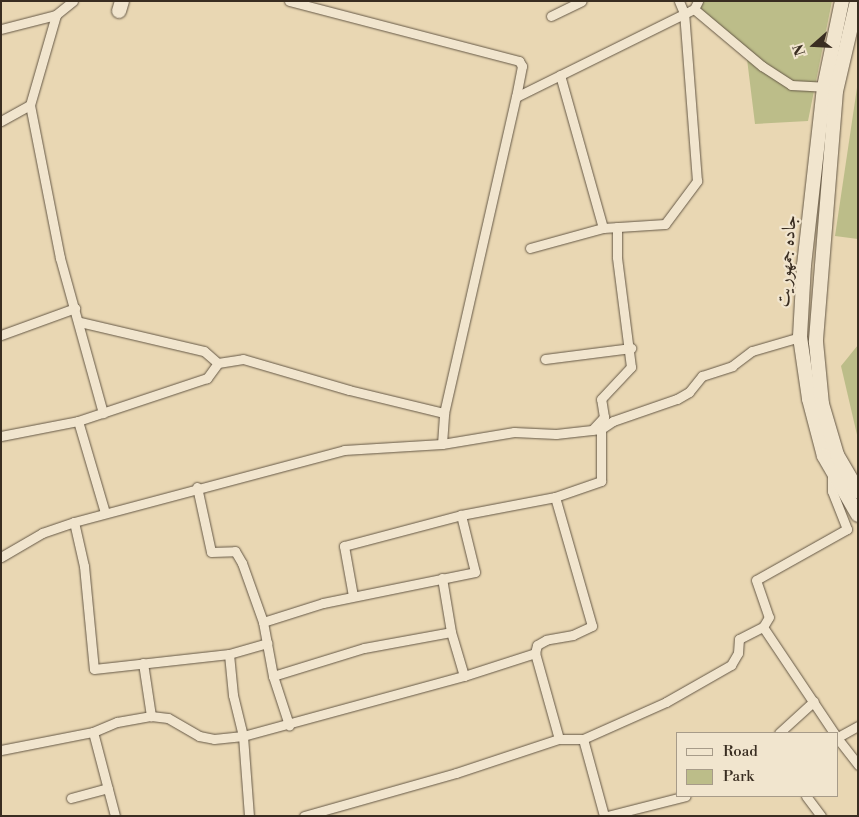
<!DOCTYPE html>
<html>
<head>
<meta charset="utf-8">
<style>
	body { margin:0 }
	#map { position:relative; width:859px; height:817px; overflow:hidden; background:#e9d7b3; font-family:"Libre Bodoni",Amiri,serif }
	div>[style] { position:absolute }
	.green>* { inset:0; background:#bcbd89 }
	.roads { filter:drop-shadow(0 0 1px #655846) drop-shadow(0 0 1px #655846) }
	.street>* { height:9px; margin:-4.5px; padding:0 4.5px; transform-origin:4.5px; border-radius:4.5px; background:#f1e5ce }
	.secondary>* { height:14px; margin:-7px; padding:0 7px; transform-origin:7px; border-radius:7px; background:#f1e5ce }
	span { translate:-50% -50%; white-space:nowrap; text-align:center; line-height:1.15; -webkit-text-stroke:4.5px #f1e5ce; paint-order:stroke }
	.street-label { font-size:19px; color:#392d21 }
	.frame { position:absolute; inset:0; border:2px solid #392d21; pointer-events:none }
	.legend { position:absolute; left:676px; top:732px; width:162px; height:65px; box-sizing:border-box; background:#f1e5ce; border:1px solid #a79b89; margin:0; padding:6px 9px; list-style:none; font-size:15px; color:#392d21 }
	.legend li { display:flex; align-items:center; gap:10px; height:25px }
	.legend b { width:25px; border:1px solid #a79b89 }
	.north { position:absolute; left:789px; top:20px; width:50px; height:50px; -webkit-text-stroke:4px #f1e5ce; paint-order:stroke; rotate:251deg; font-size:14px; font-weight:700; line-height:20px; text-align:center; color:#392d21 }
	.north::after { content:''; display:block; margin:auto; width:18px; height:22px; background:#392d21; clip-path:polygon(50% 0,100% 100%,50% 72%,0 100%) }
</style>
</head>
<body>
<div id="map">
	<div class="green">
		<div style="clip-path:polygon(701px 1px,832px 1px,808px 121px,755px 124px,747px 59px,696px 8px)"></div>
		<div style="clip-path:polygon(858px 81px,858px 239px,835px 236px)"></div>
		<div style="clip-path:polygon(858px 345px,858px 439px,841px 366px)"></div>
	</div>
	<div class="roads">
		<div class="street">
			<div style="left:73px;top:1px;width:22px;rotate:141deg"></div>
			<div style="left:56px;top:15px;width:94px;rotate:106.1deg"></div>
			<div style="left:30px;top:105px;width:156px;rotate:78.9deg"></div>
			<div style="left:60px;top:258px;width:161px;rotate:74.5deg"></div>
			<div style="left:289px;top:1px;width:238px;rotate:14.6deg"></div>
			<div style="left:519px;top:61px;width:6px;rotate:59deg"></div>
			<div style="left:522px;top:66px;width:32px;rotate:101deg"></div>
			<div style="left:694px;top:9px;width:89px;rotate:40deg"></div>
			<div style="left:762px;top:66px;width:35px;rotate:33deg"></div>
			<div style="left:791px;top:85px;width:33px;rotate:3deg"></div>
			<div style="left:551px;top:16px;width:34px;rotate:-26deg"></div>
			<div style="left:1px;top:29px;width:57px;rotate:-14.3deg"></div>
			<div style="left:560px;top:75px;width:159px;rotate:74.3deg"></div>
			<div style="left:1px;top:121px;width:33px;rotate:-29deg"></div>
			<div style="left:530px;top:248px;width:76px;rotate:-15.3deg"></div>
			<div style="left:603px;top:228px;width:62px;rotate:-3.7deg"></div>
			<div style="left:665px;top:224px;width:54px;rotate:-53.3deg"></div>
			<div style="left:697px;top:181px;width:169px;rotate:-94.4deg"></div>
			<div style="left:684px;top:13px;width:13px;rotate:-113deg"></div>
			<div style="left:80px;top:322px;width:127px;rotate:13.2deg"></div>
			<div style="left:204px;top:351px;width:18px;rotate:41deg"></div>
			<div style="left:218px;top:363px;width:19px;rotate:126deg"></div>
			<div style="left:207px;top:378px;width:136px;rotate:161.6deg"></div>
			<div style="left:78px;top:421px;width:96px;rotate:73.6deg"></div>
			<div style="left:1px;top:335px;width:79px;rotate:-20deg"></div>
			<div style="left:545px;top:359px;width:87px;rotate:-7.3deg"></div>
			<div style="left:218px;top:363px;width:25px;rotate:-9deg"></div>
			<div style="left:243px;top:359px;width:110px;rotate:16.3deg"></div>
			<div style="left:349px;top:390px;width:98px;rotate:13.6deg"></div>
			<div style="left:592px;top:430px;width:18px;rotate:-47deg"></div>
			<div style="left:604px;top:417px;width:18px;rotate:-99deg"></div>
			<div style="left:601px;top:399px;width:44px;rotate:-46.8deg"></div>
			<div style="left:631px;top:367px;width:111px;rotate:-97.3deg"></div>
			<div style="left:617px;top:257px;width:30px;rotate:-90deg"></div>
			<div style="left:1px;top:436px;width:78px;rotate:-11deg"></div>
			<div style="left:442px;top:444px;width:31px;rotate:-86deg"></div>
			<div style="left:444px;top:413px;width:324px;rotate:-77.2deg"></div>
			<div style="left:516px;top:97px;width:199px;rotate:-26.3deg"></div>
			<div style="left:694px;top:9px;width:9px;rotate:-63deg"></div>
			<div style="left:832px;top:471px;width:20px;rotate:90deg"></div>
			<div style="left:832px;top:491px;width:41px;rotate:68.5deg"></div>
			<div style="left:847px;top:529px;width:104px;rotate:150.7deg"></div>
			<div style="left:756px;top:580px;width:39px;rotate:71deg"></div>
			<div style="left:769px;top:617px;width:12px;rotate:121deg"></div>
			<div style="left:763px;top:627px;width:128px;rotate:56.2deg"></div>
			<div style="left:197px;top:487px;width:66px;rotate:77.8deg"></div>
			<div style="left:211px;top:552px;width:24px;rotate:-2deg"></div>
			<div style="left:235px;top:551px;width:14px;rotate:60deg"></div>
			<div style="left:242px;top:563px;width:63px;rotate:70.4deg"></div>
			<div style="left:263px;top:622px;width:55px;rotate:79.5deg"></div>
			<div style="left:273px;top:676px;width:52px;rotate:71.9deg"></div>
			<div style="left:555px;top:497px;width:134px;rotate:74deg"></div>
			<div style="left:592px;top:626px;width:21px;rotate:155deg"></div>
			<div style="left:573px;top:635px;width:27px;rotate:170deg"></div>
			<div style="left:546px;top:640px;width:10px;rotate:151deg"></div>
			<div style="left:537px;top:645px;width:8px;rotate:104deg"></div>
			<div style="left:535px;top:653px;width:89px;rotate:74.4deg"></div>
			<div style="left:74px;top:522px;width:45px;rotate:77.2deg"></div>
			<div style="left:84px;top:566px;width:103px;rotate:84.5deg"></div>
			<div style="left:94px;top:669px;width:136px;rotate:-6.3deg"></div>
			<div style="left:1px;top:557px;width:48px;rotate:-30.3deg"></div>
			<div style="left:42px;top:533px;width:34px;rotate:-19deg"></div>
			<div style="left:74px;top:522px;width:279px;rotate:-14.9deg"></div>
			<div style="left:344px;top:450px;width:98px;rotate:-3.5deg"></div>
			<div style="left:442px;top:444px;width:73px;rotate:-9.5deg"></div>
			<div style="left:514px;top:432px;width:42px;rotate:2.7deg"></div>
			<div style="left:556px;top:434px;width:45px;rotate:-6.3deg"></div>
			<div style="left:601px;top:429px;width:14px;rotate:-34deg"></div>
			<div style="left:613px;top:421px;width:68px;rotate:-19deg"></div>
			<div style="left:677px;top:399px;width:14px;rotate:-30deg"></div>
			<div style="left:689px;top:392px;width:21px;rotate:-51deg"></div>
			<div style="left:702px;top:376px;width:32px;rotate:-18deg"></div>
			<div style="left:732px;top:366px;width:25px;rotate:-37deg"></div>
			<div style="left:752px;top:351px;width:50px;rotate:-16.3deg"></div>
			<div style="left:442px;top:578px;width:55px;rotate:80.5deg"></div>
			<div style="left:451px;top:632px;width:46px;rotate:73.5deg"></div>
			<div style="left:353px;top:596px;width:51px;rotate:-100.2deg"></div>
			<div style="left:344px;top:546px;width:121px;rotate:-14.8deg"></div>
			<div style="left:461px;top:515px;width:96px;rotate:-10.8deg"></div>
			<div style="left:555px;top:497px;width:49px;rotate:-19.2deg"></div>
			<div style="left:601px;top:481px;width:52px;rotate:-90deg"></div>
			<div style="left:263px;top:622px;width:63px;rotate:-17.6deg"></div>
			<div style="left:323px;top:603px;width:155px;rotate:-11.5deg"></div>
			<div style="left:475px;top:572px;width:59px;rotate:-103.8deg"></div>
			<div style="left:143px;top:663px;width:54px;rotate:81.4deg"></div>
			<div style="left:273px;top:676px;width:95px;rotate:-17.1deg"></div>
			<div style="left:364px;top:648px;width:88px;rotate:-10.4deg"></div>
			<div style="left:93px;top:732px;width:87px;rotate:75.3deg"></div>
			<div style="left:779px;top:733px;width:47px;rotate:-42.4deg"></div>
			<div style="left:838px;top:737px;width:23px;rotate:-29deg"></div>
			<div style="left:583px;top:739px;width:80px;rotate:74.7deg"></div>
			<div style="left:838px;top:739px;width:33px;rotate:52deg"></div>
			<div style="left:1px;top:750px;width:94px;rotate:-11.1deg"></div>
			<div style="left:93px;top:732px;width:26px;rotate:-23deg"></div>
			<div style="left:117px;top:722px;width:35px;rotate:-10deg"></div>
			<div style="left:151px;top:716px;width:17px;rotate:7deg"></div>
			<div style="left:168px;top:718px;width:36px;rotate:30deg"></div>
			<div style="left:199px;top:736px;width:15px;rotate:11deg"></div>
			<div style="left:214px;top:739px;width:29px;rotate:-6deg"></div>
			<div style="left:243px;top:736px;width:229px;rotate:-15.2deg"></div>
			<div style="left:464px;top:676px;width:75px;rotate:-17.9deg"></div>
			<div style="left:806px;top:796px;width:25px;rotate:53deg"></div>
			<div style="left:71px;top:798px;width:38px;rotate:-15deg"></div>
			<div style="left:249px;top:816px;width:80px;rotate:-94.3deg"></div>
			<div style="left:243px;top:736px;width:42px;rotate:-103.7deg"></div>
			<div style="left:233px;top:695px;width:41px;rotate:-95.6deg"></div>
			<div style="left:229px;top:654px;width:40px;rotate:-16deg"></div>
			<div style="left:304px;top:816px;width:158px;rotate:-15.8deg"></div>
			<div style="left:456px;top:773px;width:108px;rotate:-18.3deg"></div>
			<div style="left:559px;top:739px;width:24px"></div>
			<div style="left:583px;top:739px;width:91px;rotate:-24deg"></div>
			<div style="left:666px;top:702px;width:75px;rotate:-29.6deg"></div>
			<div style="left:731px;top:665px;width:14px;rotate:-60deg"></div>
			<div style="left:738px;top:653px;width:14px;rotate:-86deg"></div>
			<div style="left:739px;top:639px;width:27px;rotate:-27deg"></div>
			<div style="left:607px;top:816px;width:81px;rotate:-14.2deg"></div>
		</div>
		<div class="secondary">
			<div style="left:842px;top:1px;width:88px;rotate:101.8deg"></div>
			<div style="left:824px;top:87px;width:179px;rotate:96.4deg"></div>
			<div style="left:804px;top:265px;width:72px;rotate:93.2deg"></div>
			<div style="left:800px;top:337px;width:63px;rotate:81.7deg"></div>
			<div style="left:809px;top:399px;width:59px;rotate:75.3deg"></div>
			<div style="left:824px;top:456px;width:68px;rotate:60deg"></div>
			<div style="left:857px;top:1px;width:92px;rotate:103.1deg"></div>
			<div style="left:836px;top:91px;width:252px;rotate:94.6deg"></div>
			<div style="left:816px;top:342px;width:62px;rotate:84.5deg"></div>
			<div style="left:822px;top:404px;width:53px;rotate:73.6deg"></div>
			<div style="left:837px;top:455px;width:42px;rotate:59.7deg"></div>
			<div style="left:119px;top:11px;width:10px;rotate:-73deg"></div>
		</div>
	</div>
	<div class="street-label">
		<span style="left:787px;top:261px;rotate:-85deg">جاده جمهوریت</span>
	</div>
	<div class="frame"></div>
	<ul class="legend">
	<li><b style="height:6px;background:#f1e5ce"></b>Road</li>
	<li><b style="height:14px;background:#bcbd89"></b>Park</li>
	</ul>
	<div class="north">N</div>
</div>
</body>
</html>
